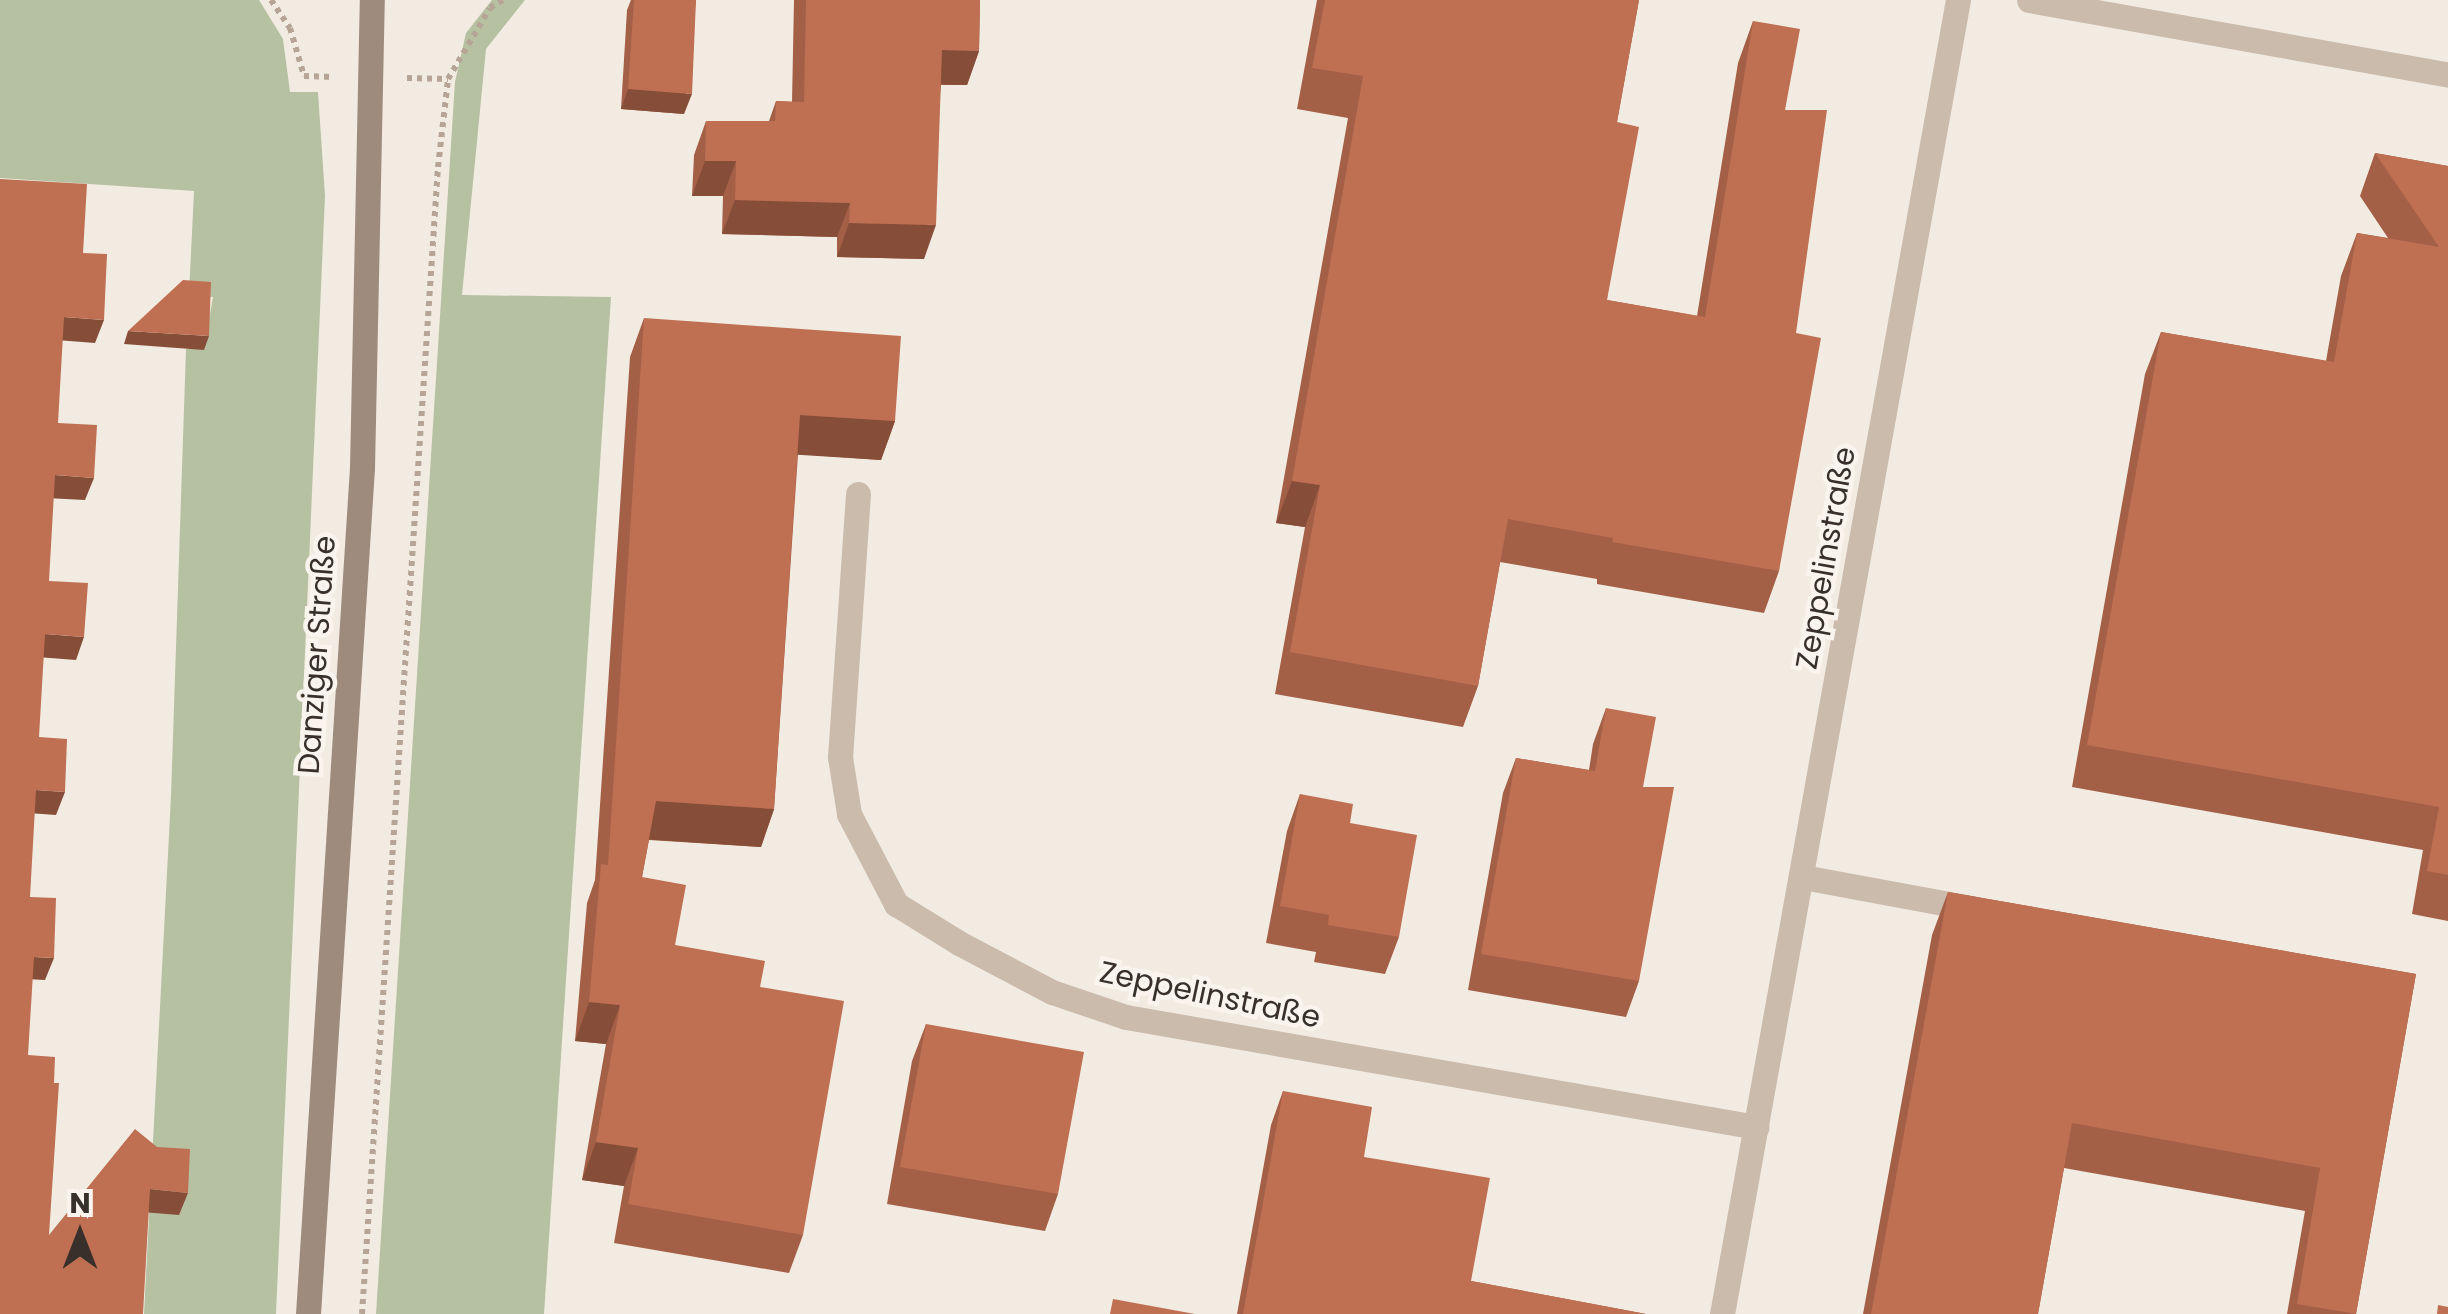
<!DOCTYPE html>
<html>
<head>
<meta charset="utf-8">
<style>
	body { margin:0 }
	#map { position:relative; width:2448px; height:1314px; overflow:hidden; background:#f2ebe1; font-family:Poppins,sans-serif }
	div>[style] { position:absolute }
	.green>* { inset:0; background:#b6c1a1 }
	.path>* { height:6px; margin-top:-3px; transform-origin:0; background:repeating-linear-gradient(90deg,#b6a597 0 5px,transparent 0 10px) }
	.lane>* { height:25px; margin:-12.5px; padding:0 12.5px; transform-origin:12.5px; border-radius:12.5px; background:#cabbad }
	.street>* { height:25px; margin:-12.5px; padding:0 12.5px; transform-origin:12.5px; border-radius:12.5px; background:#cabbad }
	.secondary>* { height:25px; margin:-12.5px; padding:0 12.5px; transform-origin:12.5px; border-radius:12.5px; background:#9e8b7e }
	.wall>* { inset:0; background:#a45f47 }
	.shaded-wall>* { inset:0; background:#864e39 }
	.building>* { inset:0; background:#bf6f52 }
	span { translate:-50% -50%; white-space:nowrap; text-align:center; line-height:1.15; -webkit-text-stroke:9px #faf4ee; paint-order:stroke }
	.street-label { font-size:30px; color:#39302b }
	.north { position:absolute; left:30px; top:1184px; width:100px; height:100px; -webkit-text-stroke:8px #faf4ee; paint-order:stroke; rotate:0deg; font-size:28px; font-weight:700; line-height:40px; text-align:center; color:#39302b }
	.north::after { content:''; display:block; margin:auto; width:35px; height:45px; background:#39302b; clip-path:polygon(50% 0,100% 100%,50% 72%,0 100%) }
</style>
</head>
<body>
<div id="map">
	<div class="green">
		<div style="clip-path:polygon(0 0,259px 0,283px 39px,290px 92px,318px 92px,325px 196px,276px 1314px,144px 1314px,171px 796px,186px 349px,204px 349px,213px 297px,189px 294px,194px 191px,0 178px)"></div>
		<div style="clip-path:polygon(492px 0,525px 0,486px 49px,462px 295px,611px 297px,544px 1314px,376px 1314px,455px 82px,466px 33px)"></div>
	</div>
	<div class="path">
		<div style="left:271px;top:0;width:34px;rotate:56deg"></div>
		<div style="left:290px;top:28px;width:50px;rotate:73.7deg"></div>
		<div style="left:304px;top:76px;width:30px;rotate:2deg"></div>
		<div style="left:407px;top:78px;width:41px;rotate:1.4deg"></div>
		<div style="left:448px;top:79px;width:82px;rotate:-59.4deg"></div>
		<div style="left:490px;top:8px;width:15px;rotate:-32deg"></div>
		<div style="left:362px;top:1314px;width:1150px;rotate:-86.21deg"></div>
		<div style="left:438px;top:167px;width:89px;rotate:-83.5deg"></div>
	</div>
	<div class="lane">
		<div style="left:858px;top:494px;width:264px;rotate:93.9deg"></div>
		<div style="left:840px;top:757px;width:58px;rotate:81deg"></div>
		<div style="left:849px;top:814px;width:102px;rotate:62.4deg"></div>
		<div style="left:896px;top:904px;width:74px;rotate:31.8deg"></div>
		<div style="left:1803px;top:877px;width:175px;rotate:10.5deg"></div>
	</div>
	<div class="street">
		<div style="left:2029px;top:0;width:426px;rotate:10.1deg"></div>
		<div style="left:959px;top:943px;width:105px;rotate:27.8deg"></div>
		<div style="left:1052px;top:992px;width:78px;rotate:18.7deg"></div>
		<div style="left:1126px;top:1017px;width:640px;rotate:9.9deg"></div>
		<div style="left:1722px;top:1314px;width:1335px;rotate:-79.82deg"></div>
	</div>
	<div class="secondary">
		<div style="left:308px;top:1314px;width:848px;rotate:-86.35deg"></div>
		<div style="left:362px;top:468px;width:468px;rotate:-88.8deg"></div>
	</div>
	<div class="wall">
		<div style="clip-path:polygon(631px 0,696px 0,684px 114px,621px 109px,627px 10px)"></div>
		<div style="clip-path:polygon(794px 0,980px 0,979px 51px,967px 85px,941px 85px,924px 259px,837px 257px,837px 237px,722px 234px,723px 196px,692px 196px,694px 155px,706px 121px,769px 121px,776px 101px,792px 102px)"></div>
		<div style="clip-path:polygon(1317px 0,1639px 0,1617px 122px,1607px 300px,1697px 316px,1738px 63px,1753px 21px,1785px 110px,1796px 333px,1779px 571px,1764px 613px,1597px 584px,1597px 579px,1500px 562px,1478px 686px,1463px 727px,1275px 694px,1305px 527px,1276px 523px,1348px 118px,1297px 109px)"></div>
		<div style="clip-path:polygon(2375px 153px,2448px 166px,2448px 921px,2412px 914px,2423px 850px,2072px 787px,2145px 374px,2161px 332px,2326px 361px,2341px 276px,2357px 233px,2388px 238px,2360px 196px)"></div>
		<div style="clip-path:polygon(644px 318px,895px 421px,881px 460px,798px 454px,774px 809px,761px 847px,649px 840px,642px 877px,675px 945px,760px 987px,803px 1235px,789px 1273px,614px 1243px,624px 1186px,582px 1180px,606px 1044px,575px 1041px,587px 903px,595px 880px,630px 357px)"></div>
		<div style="clip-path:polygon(1606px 708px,1643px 787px,1639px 981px,1626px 1017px,1468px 990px,1503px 793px,1516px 758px,1589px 770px,1593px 744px)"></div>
		<div style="clip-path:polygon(1300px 794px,1350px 823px,1399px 937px,1385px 974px,1314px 962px,1316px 952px,1266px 943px,1287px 831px)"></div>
		<div style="clip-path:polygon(1948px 892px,2416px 974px,2356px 1314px,2287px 1314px,2305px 1211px,2064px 1168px,2038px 1314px,1863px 1314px,1932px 935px)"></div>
		<div style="clip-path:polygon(926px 1024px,1058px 1194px,1045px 1231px,887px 1204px,912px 1061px)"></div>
		<div style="clip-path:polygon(1283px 1091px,1364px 1157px,1471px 1281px,1646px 1314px,1237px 1314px,1271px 1125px)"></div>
	</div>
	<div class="shaded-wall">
		<div style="clip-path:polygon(942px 50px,979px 51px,967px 85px,929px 84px)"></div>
		<div style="clip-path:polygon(628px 89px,692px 94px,684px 114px,621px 109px)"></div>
		<div style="clip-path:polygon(705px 161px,736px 161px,723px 196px,692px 196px)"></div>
		<div style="clip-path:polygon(735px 200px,850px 203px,837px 237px,722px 234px)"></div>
		<div style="clip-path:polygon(849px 223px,936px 225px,924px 259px,837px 257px)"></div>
		<div style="clip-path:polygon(64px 317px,104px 320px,95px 343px,56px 340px)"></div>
		<div style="clip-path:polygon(128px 331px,209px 336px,204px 350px,124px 344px)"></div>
		<div style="clip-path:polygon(800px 415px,895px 421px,881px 460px,786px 454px)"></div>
		<div style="clip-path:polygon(55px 475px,94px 478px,85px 500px,46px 498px)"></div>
		<div style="clip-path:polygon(1292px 481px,1320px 485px,1305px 527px,1276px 523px)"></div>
		<div style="clip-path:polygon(45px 634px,84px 637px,76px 660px,37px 657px)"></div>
		<div style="clip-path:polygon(36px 790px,65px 792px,56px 815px,28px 813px)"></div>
		<div style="clip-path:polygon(656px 801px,774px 809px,761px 847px,642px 839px)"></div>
		<div style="clip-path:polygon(34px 957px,54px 958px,45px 980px,26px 979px)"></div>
		<div style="clip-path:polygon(589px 1002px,620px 1005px,606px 1044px,575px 1041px)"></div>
		<div style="clip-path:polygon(596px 1142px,638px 1148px,624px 1186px,582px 1180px)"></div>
		<div style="clip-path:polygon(150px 1189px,188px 1193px,179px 1215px,142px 1212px)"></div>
	</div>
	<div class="building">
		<div style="clip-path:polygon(634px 0,696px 0,692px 94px,628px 89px)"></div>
		<div style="clip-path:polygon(806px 0,980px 0,979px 51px,942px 50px,936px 225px,849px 223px,850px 203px,735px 200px,736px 161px,705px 161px,706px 121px,775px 121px,776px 101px,804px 102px)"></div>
		<div style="clip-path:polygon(1325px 0,1639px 0,1617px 122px,1639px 127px,1607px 300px,1705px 317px,1753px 21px,1800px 29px,1785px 110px,1827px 110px,1796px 333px,1821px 338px,1779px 571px,1612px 542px,1613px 538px,1508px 519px,1478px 686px,1290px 652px,1320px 485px,1292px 481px,1363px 76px,1312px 68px)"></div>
		<div style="clip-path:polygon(2375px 153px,2448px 166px,2448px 875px,2427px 871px,2439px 807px,2087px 745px,2161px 332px,2334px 362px,2357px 233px,2439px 247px)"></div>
		<div style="clip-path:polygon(0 179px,87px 184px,83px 253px,107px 254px,104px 320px,64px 317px,58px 423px,97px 425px,94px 478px,55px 475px,49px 581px,88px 583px,84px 637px,45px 634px,39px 737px,67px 739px,65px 792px,36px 790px,30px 897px,56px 898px,54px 958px,34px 957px,28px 1055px,55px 1057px,54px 1083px,59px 1083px,49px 1235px,135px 1129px,157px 1147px,190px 1149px,188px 1193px,150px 1189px,143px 1314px,0 1314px)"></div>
		<div style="clip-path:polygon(183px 280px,211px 282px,209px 336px,128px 331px)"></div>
		<div style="clip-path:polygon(644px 318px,901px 336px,895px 421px,800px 415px,774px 809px,656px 801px,642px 877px,686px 885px,675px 945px,765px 961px,760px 987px,844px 1001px,803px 1235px,628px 1204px,638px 1148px,596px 1142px,620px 1005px,589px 1002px,601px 864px,608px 865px)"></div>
		<div style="clip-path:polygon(1606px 708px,1656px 717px,1643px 787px,1674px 787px,1639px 981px,1481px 954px,1516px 758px,1595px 771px)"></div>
		<div style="clip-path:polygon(1300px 794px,1353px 804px,1350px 823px,1417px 835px,1399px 937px,1328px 925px,1329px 915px,1280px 906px)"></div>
		<div style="clip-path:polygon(1948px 892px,2416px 974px,2356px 1314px,2297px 1304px,2320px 1168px,2072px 1123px,2038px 1314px,1871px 1314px)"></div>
		<div style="clip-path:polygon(926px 1024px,1084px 1052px,1058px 1194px,900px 1167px)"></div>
		<div style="clip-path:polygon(1283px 1091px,1372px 1107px,1364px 1157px,1490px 1178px,1471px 1281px,1646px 1314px,1243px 1314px)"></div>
		<div style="clip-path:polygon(1113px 1299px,1195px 1314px,1110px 1314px)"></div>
		<div style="clip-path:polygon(2438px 1305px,2448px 1307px,2448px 1314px,2437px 1314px)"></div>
	</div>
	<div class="street-label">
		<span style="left:1826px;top:558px;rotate:-80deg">Zeppelinstraße</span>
		<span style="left:317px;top:655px;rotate:-86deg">Danziger Straße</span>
		<span style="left:1210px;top:995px;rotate:12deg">Zeppelinstraße</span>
	</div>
	<div class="north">N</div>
</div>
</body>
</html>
